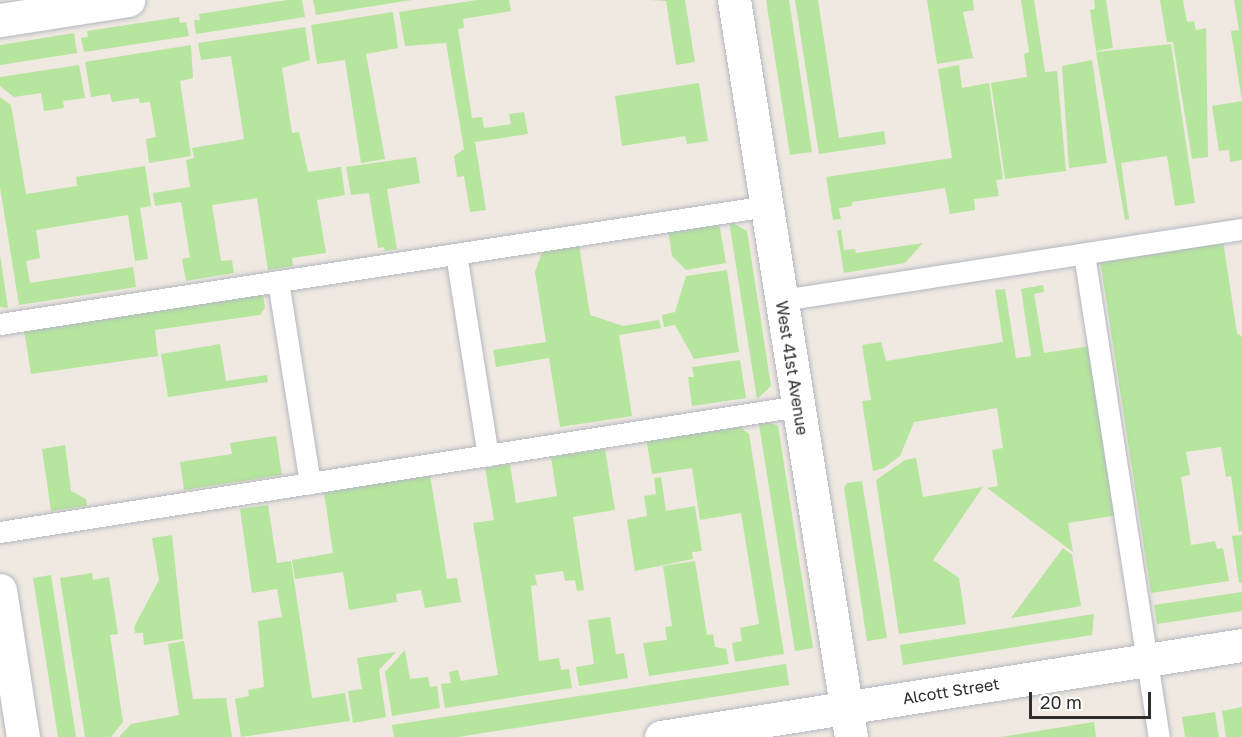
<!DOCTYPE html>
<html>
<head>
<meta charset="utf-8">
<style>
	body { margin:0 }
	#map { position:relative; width:1242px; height:737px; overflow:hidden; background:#efe9e1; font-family:"Golos Text",sans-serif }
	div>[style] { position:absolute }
	.green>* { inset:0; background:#b6e59e }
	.roads { filter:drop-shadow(0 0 2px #b4b7c1) drop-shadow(0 0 2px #b4b7c1) }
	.lane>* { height:21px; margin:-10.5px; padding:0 10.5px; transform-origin:10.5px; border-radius:10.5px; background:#fff }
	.street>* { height:33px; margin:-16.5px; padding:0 16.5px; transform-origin:16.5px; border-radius:16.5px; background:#fff }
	span { translate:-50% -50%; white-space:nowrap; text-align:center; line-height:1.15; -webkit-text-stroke:6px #fff; paint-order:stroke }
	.street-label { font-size:16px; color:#2e2e2e }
	.scale { position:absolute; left:1029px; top:692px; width:122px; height:27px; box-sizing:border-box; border:3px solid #2e2e2e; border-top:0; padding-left:8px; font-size:18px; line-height:21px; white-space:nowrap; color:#2e2e2e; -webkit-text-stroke:4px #fff; paint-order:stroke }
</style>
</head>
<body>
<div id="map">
	<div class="green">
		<div style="clip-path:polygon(287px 0,302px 0,305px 17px,196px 34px,194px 20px,200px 20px,199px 14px)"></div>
		<div style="clip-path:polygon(313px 0,412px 0,316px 15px)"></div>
		<div style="clip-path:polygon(477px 0,509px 0,511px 11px,463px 19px,464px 28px,458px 29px,472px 118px,482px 117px,484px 128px,511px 124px,509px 114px,524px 112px,528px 134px,475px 142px,486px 210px,470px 212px,464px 176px,457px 177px,454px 156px,464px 149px,446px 43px,405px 46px,399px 12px)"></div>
		<div style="clip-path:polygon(650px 0,685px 0,695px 62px,676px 65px,666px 1px)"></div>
		<div style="clip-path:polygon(766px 0,789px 0,812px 152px,790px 155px)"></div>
		<div style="clip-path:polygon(795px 0,818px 0,839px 138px,884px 131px,886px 144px,819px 154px)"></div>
		<div style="clip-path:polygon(927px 0,973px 0,974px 10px,963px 12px,973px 58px,937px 64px)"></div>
		<div style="clip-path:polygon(1021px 0,1034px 0,1045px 72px,1057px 71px,1066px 171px,1005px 179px,991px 83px,1027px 77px,1024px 54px,1029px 52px)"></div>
		<div style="clip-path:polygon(1094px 0,1106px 0,1113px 48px,1096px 51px,1090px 10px,1095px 9px)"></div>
		<div style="clip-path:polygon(1160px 0,1183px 0,1187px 22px,1194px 21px,1196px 30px,1206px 28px,1208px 157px,1192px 159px,1173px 42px,1167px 42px)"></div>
		<div style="clip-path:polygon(1234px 0,1242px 0,1242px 160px,1230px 162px,1229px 150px,1219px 151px,1212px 106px,1242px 101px,1231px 31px,1239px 30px)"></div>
		<div style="clip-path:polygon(393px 12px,398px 48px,366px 54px,385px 159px,361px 163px,345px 60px,317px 64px,311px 25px)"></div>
		<div style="clip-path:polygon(179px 17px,180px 23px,186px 22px,189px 36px,84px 52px,81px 38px,88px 37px,87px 31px)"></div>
		<div style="clip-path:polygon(305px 27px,310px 60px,282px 68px,292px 133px,299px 132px,308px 172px,341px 167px,345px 195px,317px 200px,326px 253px,292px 258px,293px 266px,268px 270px,257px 198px,212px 205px,221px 261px,232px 260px,234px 273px,186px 281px,182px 259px,190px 257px,181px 202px,155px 206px,153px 193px,190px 187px,186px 160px,194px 158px,192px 148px,244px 139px,231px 56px,201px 60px,198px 43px)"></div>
		<div style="clip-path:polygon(74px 33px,77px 53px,0 65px,0 45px)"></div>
		<div style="clip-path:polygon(1171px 44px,1195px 203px,1175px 206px,1167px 156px,1121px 163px,1129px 219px,1125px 220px,1096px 52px)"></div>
		<div style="clip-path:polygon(191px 45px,193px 78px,180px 81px,191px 156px,149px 163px,146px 139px,156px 137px,150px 102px,140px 103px,139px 98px,112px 102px,110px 94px,91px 97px,85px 62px)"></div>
		<div style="clip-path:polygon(1092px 60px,1107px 163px,1069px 168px,1062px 66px)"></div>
		<div style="clip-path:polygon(79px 65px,85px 98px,63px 101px,64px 108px,44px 111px,41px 93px,14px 97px,0 86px,0 77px)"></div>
		<div style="clip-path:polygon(959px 65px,962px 88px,989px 83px,1003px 179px,996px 180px,999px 196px,974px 199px,975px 210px,950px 214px,945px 188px,852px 202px,852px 206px,839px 208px,841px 219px,833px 220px,826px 177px,952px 158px,938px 69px)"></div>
		<div style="clip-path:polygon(699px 83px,708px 141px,687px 144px,685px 136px,622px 146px,615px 96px)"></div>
		<div style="clip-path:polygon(0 97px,11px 105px,26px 194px,77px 186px,76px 177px,145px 166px,151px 206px,140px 208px,148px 259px,135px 261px,128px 215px,36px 230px,40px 258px,26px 261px,30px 283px,133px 267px,136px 287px,19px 305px,0 187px)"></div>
		<div style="clip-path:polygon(416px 157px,420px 183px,387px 189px,397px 249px,385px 251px,384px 247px,378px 248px,369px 193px,351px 195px,346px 167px)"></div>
		<div style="clip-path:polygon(729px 221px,747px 231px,771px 386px,757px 399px)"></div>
		<div style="clip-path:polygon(719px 222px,726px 263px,686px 270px,672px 256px,668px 230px)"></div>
		<div style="clip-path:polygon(837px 230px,841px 230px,844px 250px,855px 249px,856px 253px,923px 243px,905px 263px,844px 273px)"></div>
		<div style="clip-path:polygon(1223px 241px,1237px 333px,1242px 337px,1242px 531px,1239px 532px,1231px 476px,1226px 477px,1221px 447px,1186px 452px,1190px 475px,1181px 477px,1191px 545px,1215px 541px,1217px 549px,1223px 548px,1229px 581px,1151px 593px,1100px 260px)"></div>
		<div style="clip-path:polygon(579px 245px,590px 315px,623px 326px,659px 320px,661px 328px,619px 335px,632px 416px,560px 427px,549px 358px,496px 367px,493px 350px,546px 342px,535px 272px,543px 250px)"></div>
		<div style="clip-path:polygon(0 255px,8px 308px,0 307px)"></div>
		<div style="clip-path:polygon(727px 270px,739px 352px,694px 359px,675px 325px,664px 327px,662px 315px,675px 312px,686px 276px)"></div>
		<div style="clip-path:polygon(1043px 285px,1044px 292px,1034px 294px,1044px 353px,1091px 346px,1118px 515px,1068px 523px,1073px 552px,987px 488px,998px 486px,992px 450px,1003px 448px,997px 408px,914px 422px,900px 456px,884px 468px,873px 471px,862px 401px,871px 400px,862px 345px,881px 342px,886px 361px,1003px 342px,995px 290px,1005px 289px,1016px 358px,1031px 356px,1021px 289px)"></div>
		<div style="clip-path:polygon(263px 294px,265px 308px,260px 315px,155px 330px,158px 356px,31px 374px,24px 330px)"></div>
		<div style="clip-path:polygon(220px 344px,226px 381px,267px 375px,268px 382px,168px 397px,161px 354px)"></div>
		<div style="clip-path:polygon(740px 360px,746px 398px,692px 406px,688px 377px,694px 377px,692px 367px)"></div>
		<div style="clip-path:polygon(758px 418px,778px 426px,813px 648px,795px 651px)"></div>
		<div style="clip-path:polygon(735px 423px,749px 434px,784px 654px,735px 662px,732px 643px,742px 641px,740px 628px,759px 624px,741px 513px,700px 520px,692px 468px,652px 474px,646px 437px)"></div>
		<div style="clip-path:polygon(276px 436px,282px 475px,184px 490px,180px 462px,232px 454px,230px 443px)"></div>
		<div style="clip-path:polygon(65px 445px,71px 491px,86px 499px,87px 506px,51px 511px,42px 449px)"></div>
		<div style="clip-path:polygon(605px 449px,615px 510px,573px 517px,584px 590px,577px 591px,575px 580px,565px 581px,563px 571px,535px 575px,537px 585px,531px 586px,539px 661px,559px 658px,561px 670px,569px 669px,572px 688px,445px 708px,441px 684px,451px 683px,449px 672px,458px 670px,461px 681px,498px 675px,473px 523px,494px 520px,485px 468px,510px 464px,516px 503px,557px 496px,551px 457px)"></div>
		<div style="clip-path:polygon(916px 458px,923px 497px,983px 487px,933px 560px,959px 578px,966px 624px,899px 634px,876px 480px,905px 460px)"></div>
		<div style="clip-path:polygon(430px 475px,447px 579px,457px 578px,461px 602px,425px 608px,421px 590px,396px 594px,397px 602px,349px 610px,343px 572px,295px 579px,292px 560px,333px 553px,324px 492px)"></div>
		<div style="clip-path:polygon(661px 477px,666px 511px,695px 506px,702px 551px,692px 552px,693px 559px,635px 571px,627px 520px,647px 516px,644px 496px,656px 494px,654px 478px)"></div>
		<div style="clip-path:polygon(862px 481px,887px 638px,867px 641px,844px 488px,847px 483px)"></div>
		<div style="clip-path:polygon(268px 505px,277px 563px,291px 561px,312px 698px,345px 693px,350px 721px,241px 737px,235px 699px,249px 696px,248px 690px,264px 687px,258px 621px,282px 617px,277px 589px,252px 593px,240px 509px)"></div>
		<div style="clip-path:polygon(172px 535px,183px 639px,144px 645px,143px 633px,135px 633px,134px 627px,159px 580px,152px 538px)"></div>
		<div style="clip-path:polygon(1242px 535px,1242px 583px,1239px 583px,1232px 536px)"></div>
		<div style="clip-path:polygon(1063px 548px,1072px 555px,1081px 606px,1011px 618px)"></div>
		<div style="clip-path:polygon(695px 561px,707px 635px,713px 634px,715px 647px,726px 649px,729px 664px,649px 676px,643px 643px,667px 640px,665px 627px,672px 626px,663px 566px)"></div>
		<div style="clip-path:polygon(92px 573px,93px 580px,109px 577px,118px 634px,110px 635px,123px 722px,111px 737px,85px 737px,60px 578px)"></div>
		<div style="clip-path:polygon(51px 575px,76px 737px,58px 737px,33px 578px)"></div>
		<div style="clip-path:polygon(1242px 592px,1242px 611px,1157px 624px,1154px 605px)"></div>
		<div style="clip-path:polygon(1094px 614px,1092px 635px,903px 665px,900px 645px)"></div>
		<div style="clip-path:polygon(610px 617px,616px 654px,624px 653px,628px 678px,579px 686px,576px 667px,594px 664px,588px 620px)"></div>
		<div style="clip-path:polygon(184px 641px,193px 699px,226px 698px,232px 737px,119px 737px,131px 724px,179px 715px,168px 644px)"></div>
		<div style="clip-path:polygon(405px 650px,410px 679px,428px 677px,430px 687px,437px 686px,440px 708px,392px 716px,385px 672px)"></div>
		<div style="clip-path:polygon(396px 652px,379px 670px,386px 717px,353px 723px,348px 691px,362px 689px,357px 658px)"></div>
		<div style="clip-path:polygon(786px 664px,789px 685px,458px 737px,394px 737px,392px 725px)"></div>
		<div style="clip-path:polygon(1242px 707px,1242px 737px,1226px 737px,1222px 711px)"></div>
		<div style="clip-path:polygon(1215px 712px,1219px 737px,1185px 737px,1182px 717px)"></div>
		<div style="clip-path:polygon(1094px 722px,1096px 737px,1000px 737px)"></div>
	</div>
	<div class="roads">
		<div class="lane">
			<div style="left:456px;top:254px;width:204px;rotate:81deg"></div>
			<div style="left:1084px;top:254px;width:489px;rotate:81.2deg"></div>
			<div style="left:278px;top:281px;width:205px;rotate:81deg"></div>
			<div style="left:782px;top:300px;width:465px;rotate:-8.8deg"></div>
			<div style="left:0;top:324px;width:776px;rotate:-8.75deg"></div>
			<div style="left:0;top:532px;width:808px;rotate:-8.97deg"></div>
		</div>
		<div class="street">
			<div style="left:734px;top:0;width:746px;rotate:80.98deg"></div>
			<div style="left:0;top:20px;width:130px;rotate:-8.9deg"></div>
			<div style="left:0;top:590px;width:149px;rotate:81.1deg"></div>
			<div style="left:661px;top:737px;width:588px;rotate:-9deg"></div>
		</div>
	</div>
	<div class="street-label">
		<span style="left:792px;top:368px;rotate:81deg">West 41st Avenue</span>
		<span style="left:951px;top:691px;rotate:-9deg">Alcott Street</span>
	</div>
	<div class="scale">20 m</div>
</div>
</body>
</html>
